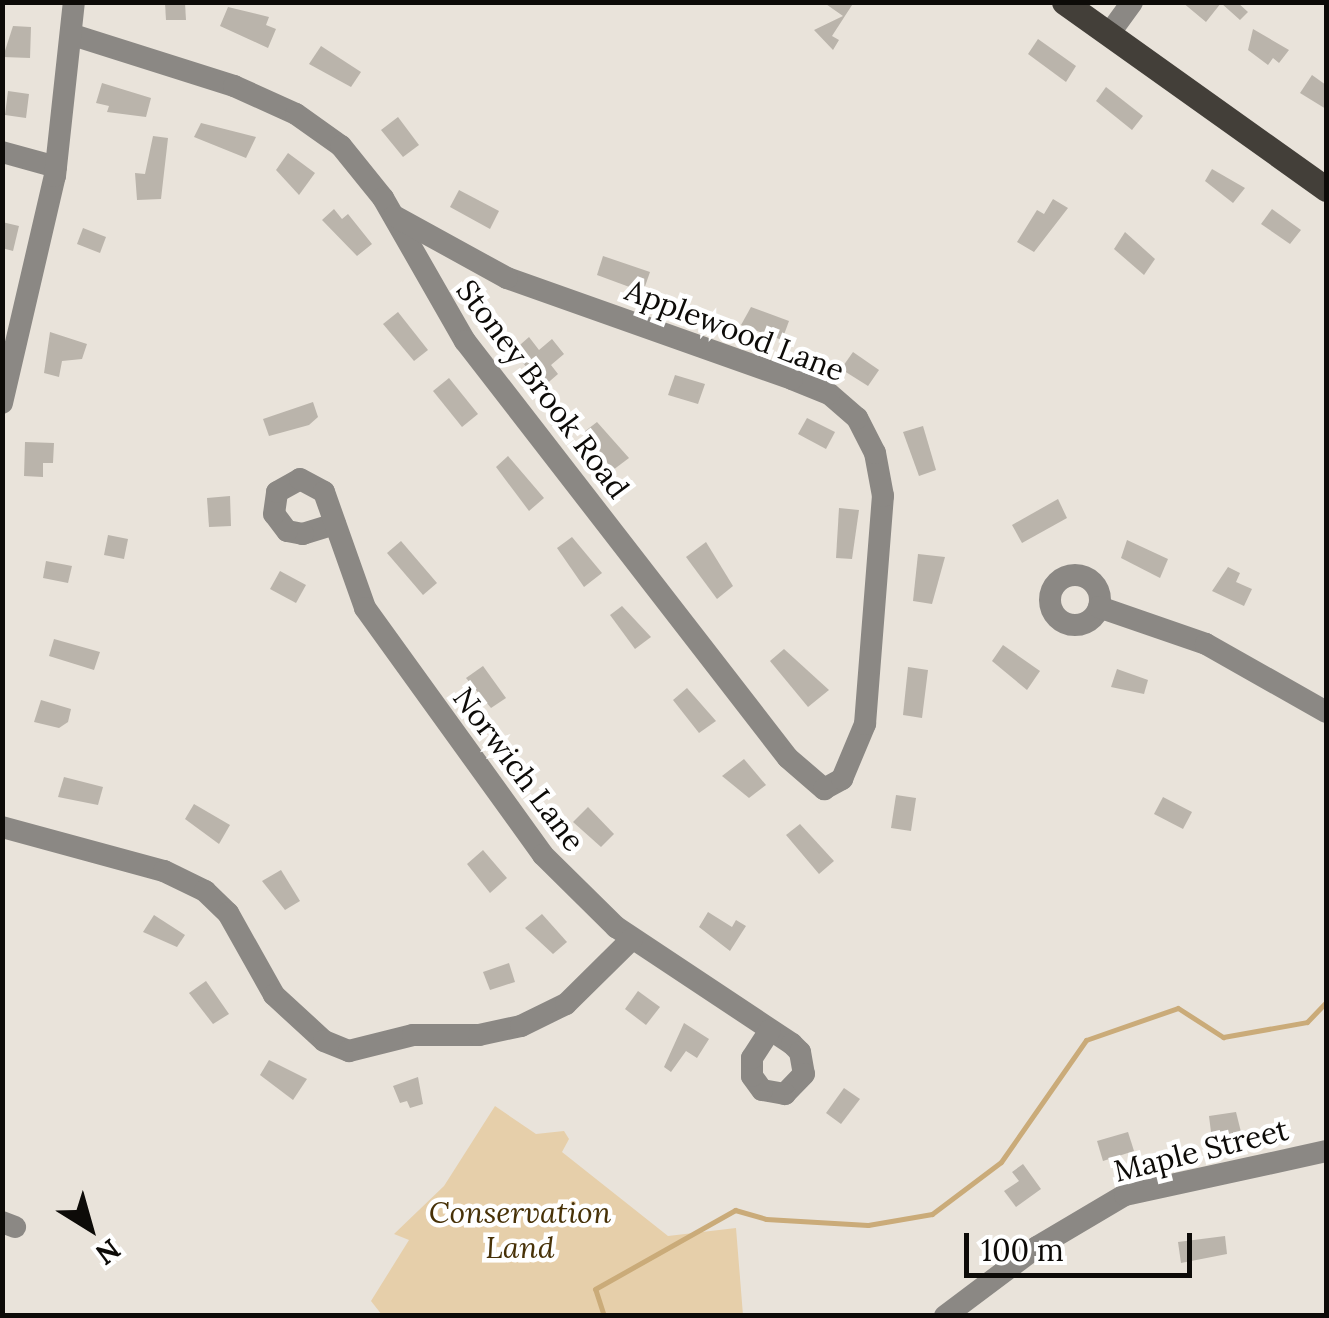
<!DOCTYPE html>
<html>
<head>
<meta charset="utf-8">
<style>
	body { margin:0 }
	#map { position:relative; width:1329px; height:1318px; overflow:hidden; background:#e9e3da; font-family:Lora,serif }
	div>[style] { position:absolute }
	.green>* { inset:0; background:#e6cfaa }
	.stream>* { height:5px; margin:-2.5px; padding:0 2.5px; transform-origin:2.5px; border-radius:2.5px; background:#caab79 }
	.building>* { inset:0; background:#bab4ab }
	.minor>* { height:22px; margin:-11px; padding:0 11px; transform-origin:11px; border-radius:11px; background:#8b8884 }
	.minor>.ring { margin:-11px; padding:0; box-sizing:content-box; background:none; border:22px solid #8b8884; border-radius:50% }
	.major>* { height:25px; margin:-12.5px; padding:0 12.5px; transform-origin:12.5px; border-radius:12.5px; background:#433f39 }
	span { translate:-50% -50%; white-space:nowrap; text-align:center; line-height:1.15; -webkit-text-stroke:9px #fff; paint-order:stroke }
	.street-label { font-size:30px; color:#0d0b08 }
	.park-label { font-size:30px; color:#473107; font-style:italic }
	.frame { position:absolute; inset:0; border:5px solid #0d0b08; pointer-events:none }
	.north { position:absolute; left:40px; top:1178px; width:100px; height:100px; -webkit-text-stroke:8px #fff; paint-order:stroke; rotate:143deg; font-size:28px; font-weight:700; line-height:40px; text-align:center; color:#0d0b08 }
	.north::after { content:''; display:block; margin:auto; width:35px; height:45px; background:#0d0b08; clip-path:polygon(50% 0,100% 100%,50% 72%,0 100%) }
	.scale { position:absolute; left:964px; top:1233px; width:228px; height:45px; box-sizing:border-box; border:5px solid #0d0b08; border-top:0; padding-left:12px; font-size:30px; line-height:35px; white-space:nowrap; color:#0d0b08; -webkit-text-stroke:8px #fff; paint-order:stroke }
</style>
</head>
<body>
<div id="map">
	<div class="green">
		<div style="clip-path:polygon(495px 1106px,536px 1134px,564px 1131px,569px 1139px,562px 1152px,668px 1236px,736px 1228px,743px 1315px,382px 1315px,371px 1301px,409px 1240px,394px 1234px,444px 1186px)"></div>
	</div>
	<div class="stream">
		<div style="left:604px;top:1316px;width:28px;rotate:-108deg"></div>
		<div style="left:595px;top:1289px;width:161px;rotate:-29.4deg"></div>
		<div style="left:735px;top:1210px;width:32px;rotate:16deg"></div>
		<div style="left:766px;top:1219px;width:102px;rotate:3.4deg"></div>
		<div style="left:868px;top:1225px;width:65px;rotate:-9.8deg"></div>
		<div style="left:932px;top:1214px;width:86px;rotate:-37deg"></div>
		<div style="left:1001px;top:1162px;width:149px;rotate:-55.1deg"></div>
		<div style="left:1086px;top:1040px;width:97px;rotate:-19.2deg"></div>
		<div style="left:1178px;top:1008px;width:54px;rotate:32.8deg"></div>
		<div style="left:1223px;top:1037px;width:85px;rotate:-10.1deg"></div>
		<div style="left:1307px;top:1022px;width:28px;rotate:-46deg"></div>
	</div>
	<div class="building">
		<div style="clip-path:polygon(823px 2px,854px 2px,832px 36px,839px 40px,833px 50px,814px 30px,843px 16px)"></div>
		<div style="clip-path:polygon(1182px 2px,1237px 2px,1248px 12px,1240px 20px,1221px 3px,1206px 22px)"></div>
		<div style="clip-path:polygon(165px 3px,185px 3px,186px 20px,166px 20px)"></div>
		<div style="clip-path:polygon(228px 7px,269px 17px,266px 25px,276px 29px,268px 48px,220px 26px)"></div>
		<div style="clip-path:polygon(13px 26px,31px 27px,30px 58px,3px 57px)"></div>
		<div style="clip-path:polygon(1253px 29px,1289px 50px,1279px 63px,1273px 58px,1268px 65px,1248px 50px)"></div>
		<div style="clip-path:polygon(1038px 39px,1076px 66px,1066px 82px,1028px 54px)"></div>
		<div style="clip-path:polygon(321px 46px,361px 72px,351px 87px,309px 64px)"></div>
		<div style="clip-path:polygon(1312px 75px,1326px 85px,1326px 109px,1300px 93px)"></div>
		<div style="clip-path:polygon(102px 83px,151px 98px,146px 117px,107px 112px,109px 106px,96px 103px)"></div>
		<div style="clip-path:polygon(1106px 87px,1143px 116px,1132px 130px,1096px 101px)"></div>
		<div style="clip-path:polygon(8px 91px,29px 94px,26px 118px,5px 115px)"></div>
		<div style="clip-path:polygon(398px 117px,419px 145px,403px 157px,381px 130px)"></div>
		<div style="clip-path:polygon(201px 123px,256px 137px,246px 158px,194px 137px)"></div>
		<div style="clip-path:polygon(153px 136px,168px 138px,161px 199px,137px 200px,135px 173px,145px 174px)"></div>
		<div style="clip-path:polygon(288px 153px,315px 173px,299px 195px,276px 170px)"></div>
		<div style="clip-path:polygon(1212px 169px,1245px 188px,1233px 203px,1205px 181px)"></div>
		<div style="clip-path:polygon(459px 190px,499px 211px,490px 229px,450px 207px)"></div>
		<div style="clip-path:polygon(1053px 199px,1068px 208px,1034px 252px,1017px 242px,1037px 210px,1044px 214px)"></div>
		<div style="clip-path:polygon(334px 209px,342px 219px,348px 214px,372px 244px,357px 256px,322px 220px)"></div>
		<div style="clip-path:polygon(1272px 209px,1301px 230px,1290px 244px,1261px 224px)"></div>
		<div style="clip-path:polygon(2px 222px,19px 226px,13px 251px,2px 248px)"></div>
		<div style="clip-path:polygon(83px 228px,106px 237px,100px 253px,77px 244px)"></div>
		<div style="clip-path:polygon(1125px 232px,1155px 259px,1144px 275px,1114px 249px)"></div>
		<div style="clip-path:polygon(603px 256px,650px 272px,643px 292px,597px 275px)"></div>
		<div style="clip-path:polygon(751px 307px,789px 321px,782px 340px,741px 325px)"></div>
		<div style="clip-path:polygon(398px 312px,428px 350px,414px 361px,383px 324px)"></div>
		<div style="clip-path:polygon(50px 332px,87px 344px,82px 359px,62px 361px,59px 377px,44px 373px)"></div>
		<div style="clip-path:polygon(529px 337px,539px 350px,552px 339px,564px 354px,551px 365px,558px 374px,543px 387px,513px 351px)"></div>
		<div style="clip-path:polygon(853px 352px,879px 370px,868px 386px,841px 369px)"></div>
		<div style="clip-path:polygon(675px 375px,705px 384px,698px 404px,668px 395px)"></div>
		<div style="clip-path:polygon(449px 378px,478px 414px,462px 427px,433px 391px)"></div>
		<div style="clip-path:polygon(313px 402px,318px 417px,309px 425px,269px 436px,263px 419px)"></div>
		<div style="clip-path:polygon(807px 418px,835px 432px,826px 449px,798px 434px)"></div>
		<div style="clip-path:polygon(597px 422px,629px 458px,613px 470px,584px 432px)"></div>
		<div style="clip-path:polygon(923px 426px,936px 470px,919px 476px,903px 432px)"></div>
		<div style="clip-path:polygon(25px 442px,54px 443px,53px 463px,43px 463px,43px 477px,24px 476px)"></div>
		<div style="clip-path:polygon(508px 456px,544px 498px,529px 511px,496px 467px)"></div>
		<div style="clip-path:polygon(230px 496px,231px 526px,209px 527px,207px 498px)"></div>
		<div style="clip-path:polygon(1058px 499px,1067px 518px,1022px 543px,1012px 525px)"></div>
		<div style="clip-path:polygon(839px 508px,859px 510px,852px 559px,836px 558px)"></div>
		<div style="clip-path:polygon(108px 535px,128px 539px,124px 559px,104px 555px)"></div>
		<div style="clip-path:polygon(572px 537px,602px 573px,584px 587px,557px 548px)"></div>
		<div style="clip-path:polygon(1127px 540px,1168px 559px,1160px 578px,1121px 558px)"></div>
		<div style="clip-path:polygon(401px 541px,437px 583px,423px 595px,387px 553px)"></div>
		<div style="clip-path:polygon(706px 542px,733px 586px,717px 599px,686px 557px)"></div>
		<div style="clip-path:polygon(918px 554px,945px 557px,932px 604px,913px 601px)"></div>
		<div style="clip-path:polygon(46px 561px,72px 566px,68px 583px,43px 578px)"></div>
		<div style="clip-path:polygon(1228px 567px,1240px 573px,1236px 582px,1252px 589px,1244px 606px,1212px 591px)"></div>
		<div style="clip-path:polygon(280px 571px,306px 585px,296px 603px,270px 589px)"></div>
		<div style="clip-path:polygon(622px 606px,651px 637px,635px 649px,610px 615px)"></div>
		<div style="clip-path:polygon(54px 639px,100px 652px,94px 670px,49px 656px)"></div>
		<div style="clip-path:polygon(1003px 645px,1040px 671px,1027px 690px,992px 661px)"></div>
		<div style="clip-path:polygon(784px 649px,829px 690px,808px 707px,770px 661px)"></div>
		<div style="clip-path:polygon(483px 666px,506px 698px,491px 708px,466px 678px)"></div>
		<div style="clip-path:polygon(908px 667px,928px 670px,922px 718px,903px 715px)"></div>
		<div style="clip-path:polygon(1117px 669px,1148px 680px,1144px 694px,1111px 687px)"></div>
		<div style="clip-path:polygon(687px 688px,716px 721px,699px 733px,673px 700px)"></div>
		<div style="clip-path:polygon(41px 700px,71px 709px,68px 722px,59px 728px,34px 722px)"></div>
		<div style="clip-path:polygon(744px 759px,766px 785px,749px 798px,722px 776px)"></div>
		<div style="clip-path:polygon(64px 777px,103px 787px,98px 805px,58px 797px)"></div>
		<div style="clip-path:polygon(896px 795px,916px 798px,911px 831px,891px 828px)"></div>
		<div style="clip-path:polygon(1163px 797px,1192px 812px,1183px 829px,1154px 814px)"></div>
		<div style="clip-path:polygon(194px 804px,230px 825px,219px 844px,185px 819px)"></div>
		<div style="clip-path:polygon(588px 807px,614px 834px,601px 847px,573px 822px)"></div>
		<div style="clip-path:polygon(800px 824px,834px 861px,819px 874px,786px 835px)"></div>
		<div style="clip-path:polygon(483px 850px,507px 878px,490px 893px,467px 864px)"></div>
		<div style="clip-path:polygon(281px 870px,300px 901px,285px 910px,262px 881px)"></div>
		<div style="clip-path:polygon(708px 912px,732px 927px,736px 920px,746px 926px,730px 951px,699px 927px)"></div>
		<div style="clip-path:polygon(542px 914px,567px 942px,553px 954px,525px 928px)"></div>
		<div style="clip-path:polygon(154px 915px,185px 935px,177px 947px,143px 932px)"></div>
		<div style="clip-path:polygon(509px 963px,515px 982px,490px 990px,483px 972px)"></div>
		<div style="clip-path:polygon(206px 981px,229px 1014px,213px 1024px,189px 993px)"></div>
		<div style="clip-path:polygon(638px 991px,660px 1007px,646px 1025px,625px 1009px)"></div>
		<div style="clip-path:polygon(684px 1023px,709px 1039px,697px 1058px,686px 1051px,671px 1072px,664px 1067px)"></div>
		<div style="clip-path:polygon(269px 1060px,307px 1079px,293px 1100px,260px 1075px)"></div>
		<div style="clip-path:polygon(418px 1077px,423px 1104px,410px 1108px,407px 1101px,400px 1103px,393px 1086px)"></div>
		<div style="clip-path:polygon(844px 1088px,860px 1099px,841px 1124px,826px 1113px)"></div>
		<div style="clip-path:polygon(1236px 1112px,1242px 1136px,1212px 1140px,1209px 1116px)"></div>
		<div style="clip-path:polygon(1128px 1132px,1134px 1151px,1103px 1161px,1097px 1141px)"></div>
		<div style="clip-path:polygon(1023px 1164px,1041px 1189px,1016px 1207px,1004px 1191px,1019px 1181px,1012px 1172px)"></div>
		<div style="clip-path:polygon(1225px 1236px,1227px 1254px,1181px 1263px,1178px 1242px)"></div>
	</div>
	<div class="minor">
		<div style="left:1109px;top:34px;width:39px;rotate:-54deg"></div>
		<div style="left:73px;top:35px;width:169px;rotate:17.6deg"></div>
		<div style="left:234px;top:86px;width:68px;rotate:24.3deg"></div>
		<div style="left:296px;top:114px;width:55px;rotate:35.4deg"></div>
		<div style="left:341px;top:146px;width:67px;rotate:51.1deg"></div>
		<div style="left:383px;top:198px;width:165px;rotate:60.2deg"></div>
		<div style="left:465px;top:341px;width:527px;rotate:52.24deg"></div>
		<div style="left:788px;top:758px;width:48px;rotate:40.7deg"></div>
		<div style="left:824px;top:789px;width:21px;rotate:-29deg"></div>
		<div style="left:842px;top:779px;width:60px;rotate:-67.3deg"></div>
		<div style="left:865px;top:724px;width:229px;rotate:-85.5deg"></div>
		<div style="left:883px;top:496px;width:44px;rotate:-100.5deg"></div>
		<div style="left:875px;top:453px;width:39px;rotate:-117deg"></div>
		<div style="left:857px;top:418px;width:37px;rotate:-139deg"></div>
		<div style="left:829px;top:394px;width:40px;rotate:-158deg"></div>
		<div style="left:792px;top:379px;width:302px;rotate:-160.5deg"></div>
		<div style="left:507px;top:278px;width:129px;rotate:-151.2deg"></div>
		<div style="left:2px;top:152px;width:56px;rotate:15.5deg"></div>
		<div style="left:2px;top:403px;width:233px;rotate:-76.9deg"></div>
		<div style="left:55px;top:176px;width:175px;rotate:-83.8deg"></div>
		<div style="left:335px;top:524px;width:34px;rotate:163deg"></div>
		<div style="left:303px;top:534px;width:16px;rotate:-169deg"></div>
		<div style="left:287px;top:531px;width:21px;rotate:-127deg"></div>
		<div style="left:274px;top:514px;width:22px;rotate:-82deg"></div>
		<div style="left:277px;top:492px;width:26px;rotate:-29deg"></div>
		<div style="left:300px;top:479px;width:27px;rotate:28deg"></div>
		<div style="left:324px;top:492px;width:123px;rotate:70.5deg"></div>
		<div style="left:365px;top:608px;width:304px;rotate:54.2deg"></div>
		<div style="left:543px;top:855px;width:103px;rotate:44.6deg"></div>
		<div style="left:616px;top:927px;width:211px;rotate:33.6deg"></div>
		<div style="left:792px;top:1044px;width:11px;rotate:45deg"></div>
		<div style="left:800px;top:1052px;width:22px;rotate:80deg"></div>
		<div style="left:804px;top:1074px;width:28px;rotate:134deg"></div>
		<div style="left:785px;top:1094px;width:23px;rotate:-170deg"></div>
		<div style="left:762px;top:1090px;width:17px;rotate:-126deg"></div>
		<div style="left:752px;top:1076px;width:18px;rotate:-90deg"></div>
		<div style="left:752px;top:1058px;width:33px;rotate:-57deg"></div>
		<div class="ring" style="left:1050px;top:575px;width:28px;height:28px"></div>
		<div style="left:1099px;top:607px;width:113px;rotate:19.1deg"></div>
		<div style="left:1206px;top:644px;width:138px;rotate:29.5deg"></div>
		<div style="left:2px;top:827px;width:168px;rotate:15.2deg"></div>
		<div style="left:164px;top:871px;width:46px;rotate:26deg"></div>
		<div style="left:205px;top:891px;width:32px;rotate:44deg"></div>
		<div style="left:228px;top:913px;width:94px;rotate:60.7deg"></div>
		<div style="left:274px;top:995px;width:68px;rotate:42.6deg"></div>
		<div style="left:324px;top:1041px;width:27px;rotate:22deg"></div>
		<div style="left:349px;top:1051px;width:66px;rotate:-14deg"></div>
		<div style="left:413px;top:1035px;width:66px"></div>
		<div style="left:479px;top:1035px;width:43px;rotate:-12.1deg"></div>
		<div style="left:521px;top:1026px;width:50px;rotate:-26.1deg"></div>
		<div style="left:566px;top:1004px;width:93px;rotate:-44.6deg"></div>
		<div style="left:2px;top:1222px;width:14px;rotate:21deg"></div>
		<div style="left:945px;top:1316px;width:115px;rotate:-36.9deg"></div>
		<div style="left:1037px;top:1247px;width:102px;rotate:-30.6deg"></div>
		<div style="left:1125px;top:1195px;width:206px;rotate:-12.3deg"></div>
	</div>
	<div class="major">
		<div style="left:1064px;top:2px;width:322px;rotate:35.5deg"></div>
	</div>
	<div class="street-label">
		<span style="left:735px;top:330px;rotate:21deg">Applewood Lane</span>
		<span style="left:543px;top:389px;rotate:53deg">Stoney Brook Road</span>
		<span style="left:519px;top:769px;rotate:53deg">Norwich Lane</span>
		<span style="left:1201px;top:1150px;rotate:-14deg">Maple Street</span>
	</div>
	<div class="park-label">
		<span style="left:520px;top:1229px">Conservation<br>Land</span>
	</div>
	<div class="frame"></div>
	<div class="north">N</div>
	<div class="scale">100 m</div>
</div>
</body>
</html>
